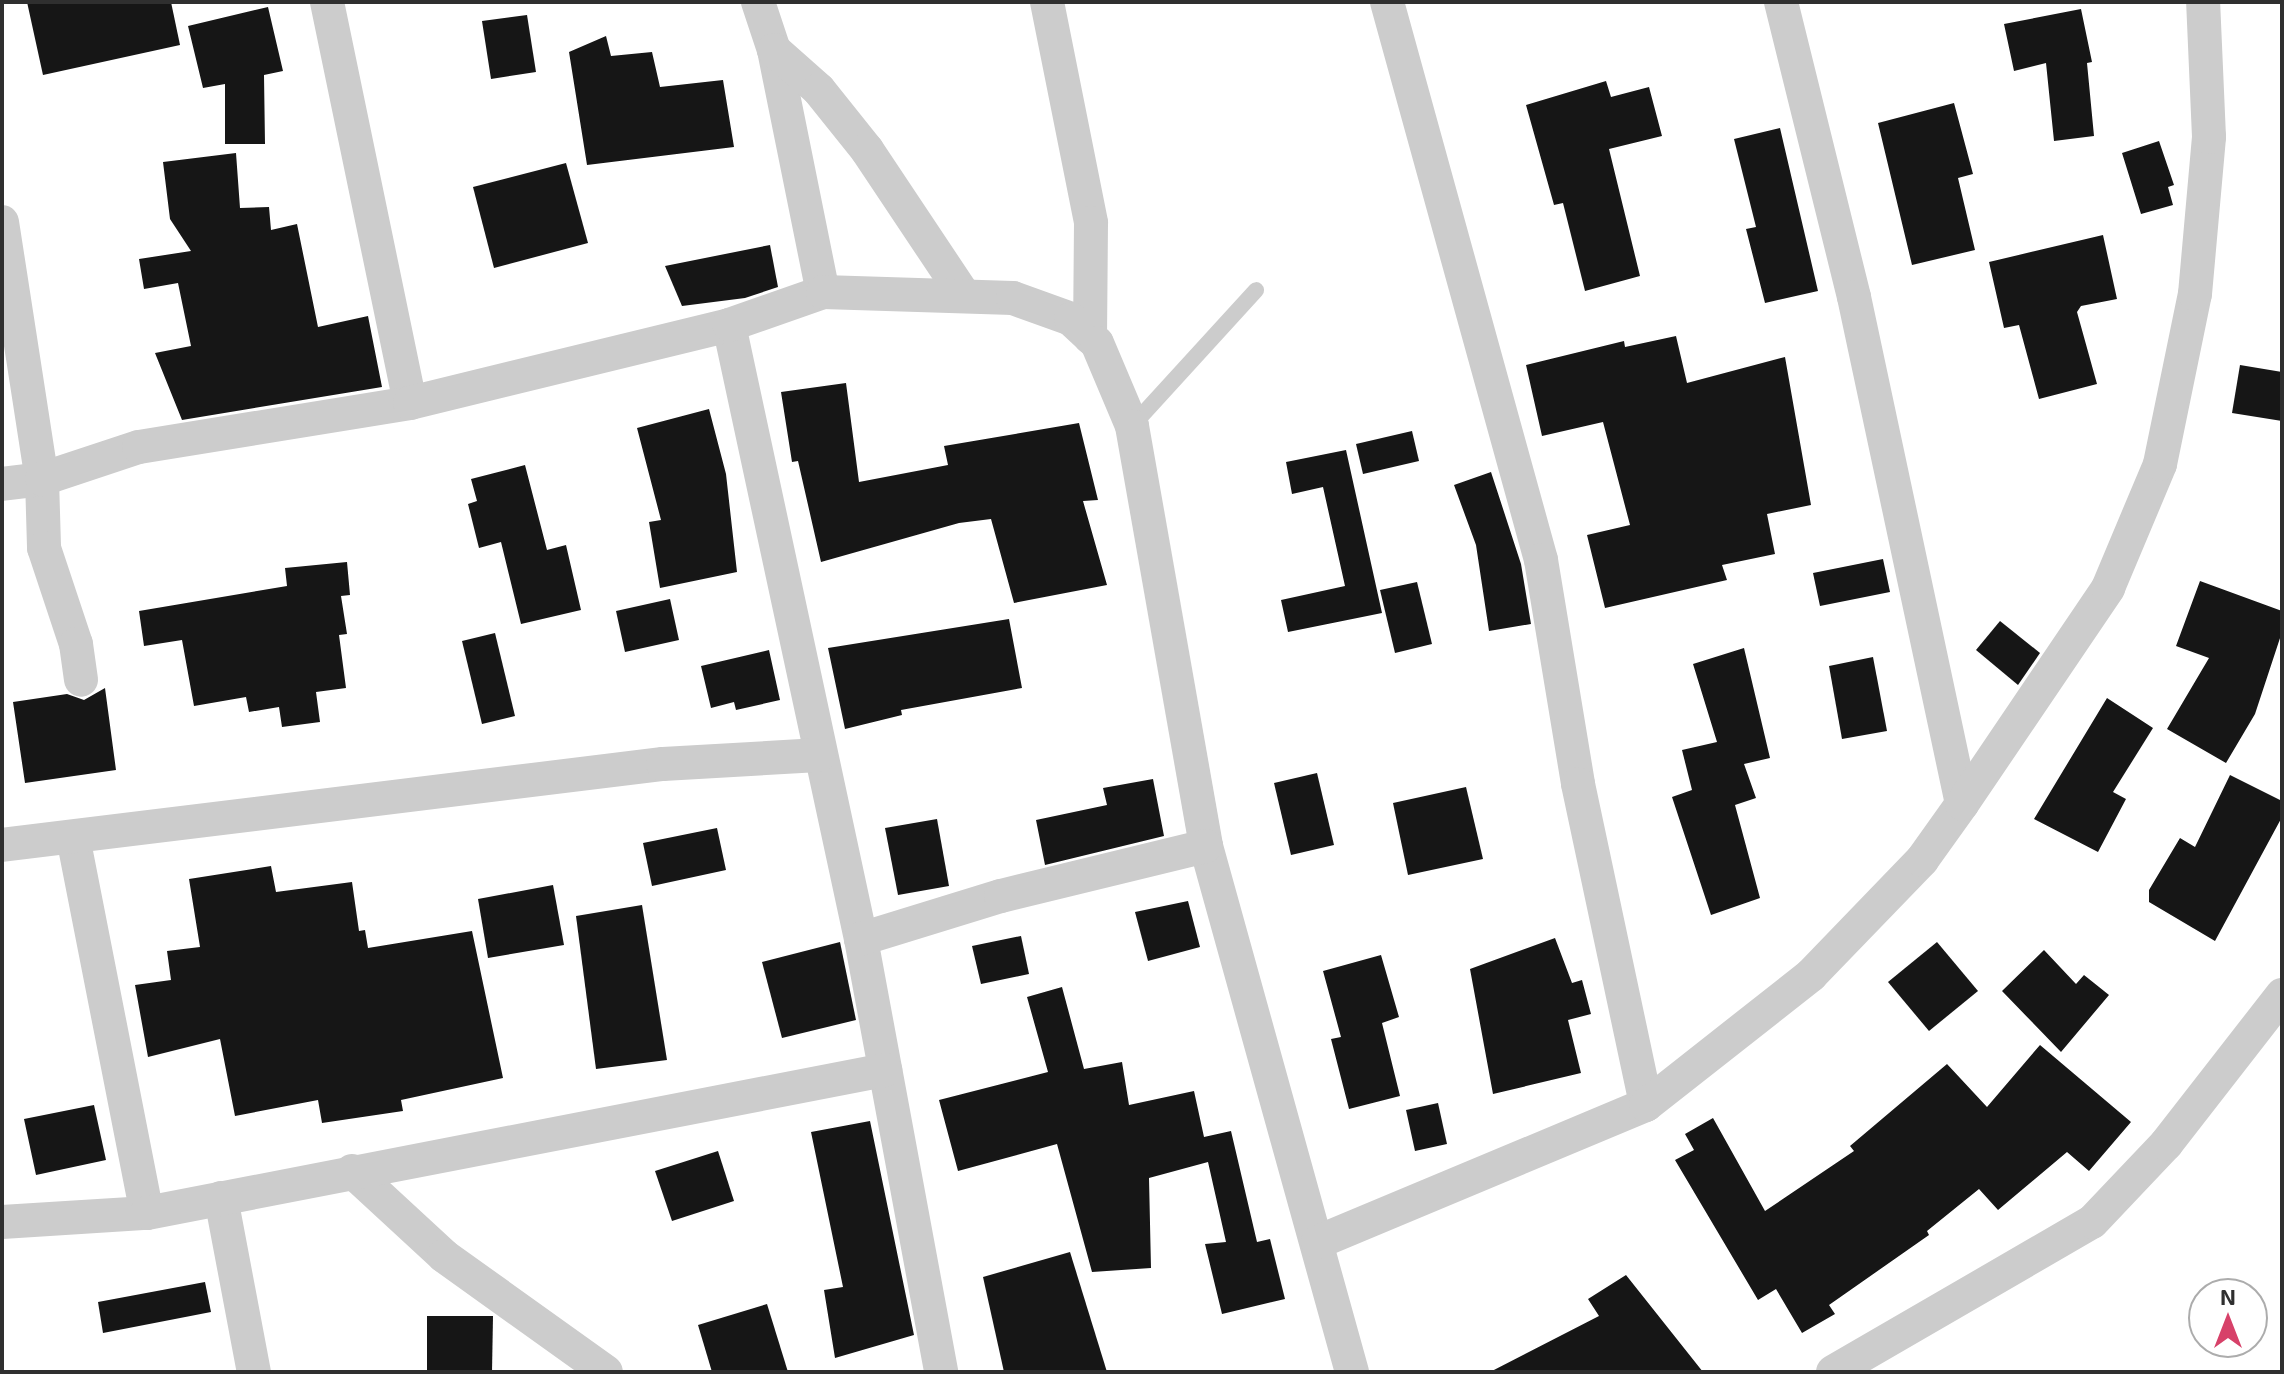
<!DOCTYPE html>
<html>
<head>
<meta charset="utf-8">
<style>
	body { margin:0 }
	#map { position:relative; width:2284px; height:1374px; overflow:hidden; background:#fff; font-family:"Exo 2",sans-serif }
	div>[style] { position:absolute }
	.building>* { inset:0; background:#161616 }
	.service>* { height:16px; margin:-8px; padding:0 8px; transform-origin:8px; border-radius:8px; background:#ccc }
	.minor>* { height:34px; margin:-17px; padding:0 17px; transform-origin:17px; border-radius:17px; background:#ccc }
	span { translate:-50% -50%; white-space:nowrap; text-align:center; line-height:1.15; -webkit-text-stroke:8px #fff; paint-order:stroke }
	.frame { position:absolute; inset:0; border:4px solid #2f2f2f; pointer-events:none }
	.north { position:absolute; left:2188px; top:1278px; width:80px; height:80px; box-sizing:border-box; background:#fff; border:2px solid #acacac; border-radius:50%; rotate:0deg; font-size:22px; font-weight:700; line-height:32px; text-align:center; color:#2f2f2f }
	.north::after { content:''; display:block; margin:auto; width:28px; height:36px; background:#d74169; clip-path:polygon(50% 0,100% 100%,50% 72%,0 100%) }
</style>
</head>
<body>
<div id="map">
	<div class="building">
		<div style="clip-path:polygon(27px 2px,171px 2px,180px 45px,43px 75px)"></div>
		<div style="clip-path:polygon(268px 7px,283px 71px,264px 75px,265px 144px,225px 144px,225px 84px,203px 88px,188px 26px)"></div>
		<div style="clip-path:polygon(2081px 9px,2092px 62px,2087px 63px,2094px 136px,2054px 141px,2046px 63px,2014px 71px,2004px 24px)"></div>
		<div style="clip-path:polygon(527px 15px,536px 72px,491px 79px,482px 21px)"></div>
		<div style="clip-path:polygon(606px 36px,611px 56px,652px 52px,660px 87px,723px 80px,734px 147px,587px 165px,569px 52px)"></div>
		<div style="clip-path:polygon(1606px 81px,1611px 97px,1649px 87px,1662px 136px,1609px 149px,1640px 276px,1585px 291px,1563px 203px,1554px 205px,1526px 105px)"></div>
		<div style="clip-path:polygon(1954px 103px,1973px 174px,1958px 178px,1975px 250px,1912px 265px,1878px 123px)"></div>
		<div style="clip-path:polygon(1780px 128px,1818px 291px,1765px 303px,1746px 229px,1756px 227px,1734px 139px)"></div>
		<div style="clip-path:polygon(2159px 141px,2174px 185px,2168px 187px,2173px 205px,2141px 214px,2122px 153px)"></div>
		<div style="clip-path:polygon(236px 153px,240px 208px,269px 207px,271px 230px,297px 224px,318px 327px,368px 316px,382px 387px,182px 420px,155px 353px,191px 346px,178px 283px,144px 289px,139px 259px,191px 251px,170px 219px,163px 162px)"></div>
		<div style="clip-path:polygon(566px 163px,588px 243px,494px 268px,473px 187px)"></div>
		<div style="clip-path:polygon(2103px 235px,2117px 299px,2081px 306px,2077px 312px,2097px 384px,2039px 399px,2019px 325px,2004px 328px,1989px 262px)"></div>
		<div style="clip-path:polygon(770px 245px,778px 287px,745px 298px,682px 306px,665px 266px)"></div>
		<div style="clip-path:polygon(1676px 336px,1687px 383px,1785px 357px,1811px 505px,1767px 514px,1775px 554px,1722px 565px,1727px 580px,1605px 608px,1587px 535px,1630px 525px,1603px 422px,1542px 436px,1526px 365px,1624px 341px,1625px 347px)"></div>
		<div style="clip-path:polygon(2240px 365px,2282px 372px,2282px 421px,2232px 413px)"></div>
		<div style="clip-path:polygon(846px 383px,859px 482px,948px 465px,944px 446px,1079px 423px,1098px 500px,1083px 501px,1107px 585px,1014px 603px,991px 519px,959px 523px,821px 562px,798px 461px,792px 462px,781px 392px)"></div>
		<div style="clip-path:polygon(709px 409px,726px 474px,737px 572px,660px 588px,649px 522px,661px 520px,637px 428px)"></div>
		<div style="clip-path:polygon(1412px 431px,1419px 461px,1363px 474px,1356px 444px)"></div>
		<div style="clip-path:polygon(1346px 450px,1382px 613px,1288px 632px,1281px 600px,1345px 586px,1323px 487px,1292px 494px,1286px 462px)"></div>
		<div style="clip-path:polygon(525px 465px,547px 550px,566px 545px,581px 610px,521px 624px,501px 542px,479px 548px,468px 504px,477px 501px,471px 479px)"></div>
		<div style="clip-path:polygon(1491px 472px,1521px 564px,1531px 624px,1489px 631px,1476px 545px,1454px 485px)"></div>
		<div style="clip-path:polygon(1883px 559px,1890px 592px,1820px 606px,1813px 573px)"></div>
		<div style="clip-path:polygon(347px 562px,350px 595px,341px 596px,347px 634px,339px 635px,346px 688px,316px 692px,320px 722px,282px 727px,279px 707px,249px 712px,246px 697px,194px 706px,182px 640px,144px 646px,139px 611px,287px 586px,285px 568px)"></div>
		<div style="clip-path:polygon(2200px 581px,2282px 611px,2282px 632px,2255px 714px,2226px 763px,2167px 729px,2209px 658px,2176px 646px)"></div>
		<div style="clip-path:polygon(1417px 582px,1432px 644px,1395px 653px,1380px 590px)"></div>
		<div style="clip-path:polygon(670px 599px,679px 640px,625px 652px,616px 611px)"></div>
		<div style="clip-path:polygon(1009px 619px,1022px 688px,901px 710px,902px 715px,845px 729px,828px 648px)"></div>
		<div style="clip-path:polygon(2000px 621px,2040px 653px,2018px 685px,1976px 650px)"></div>
		<div style="clip-path:polygon(495px 633px,515px 716px,482px 724px,462px 641px)"></div>
		<div style="clip-path:polygon(1744px 648px,1770px 758px,1744px 764px,1756px 798px,1735px 805px,1760px 898px,1711px 915px,1672px 797px,1692px 790px,1682px 750px,1717px 742px,1693px 664px)"></div>
		<div style="clip-path:polygon(769px 650px,780px 700px,736px 710px,734px 702px,711px 708px,701px 666px)"></div>
		<div style="clip-path:polygon(1873px 657px,1887px 731px,1842px 739px,1829px 666px)"></div>
		<div style="clip-path:polygon(105px 688px,116px 770px,25px 783px,13px 702px,67px 694px,84px 700px)"></div>
		<div style="clip-path:polygon(2107px 698px,2153px 728px,2113px 792px,2126px 799px,2098px 852px,2034px 819px)"></div>
		<div style="clip-path:polygon(1317px 773px,1334px 845px,1291px 855px,1274px 783px)"></div>
		<div style="clip-path:polygon(2230px 775px,2282px 801px,2282px 817px,2215px 941px,2149px 902px,2149px 890px,2180px 838px,2195px 847px)"></div>
		<div style="clip-path:polygon(1153px 779px,1164px 836px,1045px 865px,1036px 820px,1107px 805px,1103px 788px)"></div>
		<div style="clip-path:polygon(1466px 787px,1483px 859px,1408px 875px,1393px 803px)"></div>
		<div style="clip-path:polygon(937px 819px,949px 886px,898px 895px,885px 828px)"></div>
		<div style="clip-path:polygon(717px 828px,726px 870px,652px 886px,643px 843px)"></div>
		<div style="clip-path:polygon(271px 866px,276px 892px,352px 882px,359px 931px,365px 930px,368px 948px,472px 931px,503px 1078px,401px 1100px,403px 1111px,322px 1123px,318px 1100px,235px 1116px,220px 1039px,148px 1057px,135px 985px,171px 980px,167px 951px,200px 947px,189px 879px)"></div>
		<div style="clip-path:polygon(553px 885px,564px 945px,488px 958px,478px 899px)"></div>
		<div style="clip-path:polygon(1188px 901px,1200px 947px,1148px 961px,1135px 912px)"></div>
		<div style="clip-path:polygon(642px 905px,667px 1060px,596px 1069px,576px 916px)"></div>
		<div style="clip-path:polygon(1021px 936px,1029px 974px,981px 984px,972px 946px)"></div>
		<div style="clip-path:polygon(1555px 938px,1572px 983px,1582px 980px,1591px 1014px,1568px 1020px,1581px 1073px,1493px 1094px,1470px 969px)"></div>
		<div style="clip-path:polygon(840px 942px,856px 1020px,782px 1038px,762px 962px)"></div>
		<div style="clip-path:polygon(1937px 942px,1978px 991px,1929px 1031px,1888px 982px)"></div>
		<div style="clip-path:polygon(2044px 950px,2076px 984px,2084px 975px,2109px 995px,2061px 1052px,2002px 991px)"></div>
		<div style="clip-path:polygon(1381px 955px,1399px 1017px,1382px 1023px,1400px 1096px,1349px 1109px,1331px 1039px,1341px 1037px,1323px 971px)"></div>
		<div style="clip-path:polygon(1062px 987px,1084px 1069px,1122px 1062px,1129px 1105px,1194px 1091px,1204px 1137px,1231px 1131px,1257px 1242px,1270px 1239px,1285px 1299px,1222px 1314px,1205px 1244px,1226px 1242px,1208px 1162px,1149px 1178px,1151px 1268px,1092px 1272px,1057px 1144px,958px 1171px,939px 1100px,1048px 1072px,1027px 997px)"></div>
		<div style="clip-path:polygon(2040px 1045px,2131px 1122px,2089px 1171px,2067px 1152px,1998px 1210px,1979px 1189px,1927px 1231px,1929px 1235px,1829px 1305px,1835px 1314px,1802px 1333px,1776px 1289px,1758px 1300px,1675px 1160px,1694px 1150px,1685px 1134px,1713px 1118px,1765px 1211px,1854px 1151px,1850px 1146px,1947px 1064px,1987px 1107px)"></div>
		<div style="clip-path:polygon(1438px 1103px,1447px 1144px,1415px 1151px,1406px 1110px)"></div>
		<div style="clip-path:polygon(94px 1105px,106px 1160px,36px 1175px,24px 1119px)"></div>
		<div style="clip-path:polygon(870px 1121px,914px 1335px,835px 1358px,824px 1290px,843px 1287px,811px 1132px)"></div>
		<div style="clip-path:polygon(718px 1151px,734px 1201px,672px 1221px,655px 1171px)"></div>
		<div style="clip-path:polygon(1070px 1252px,1107px 1372px,1004px 1372px,983px 1277px)"></div>
		<div style="clip-path:polygon(1626px 1275px,1703px 1372px,1490px 1372px,1599px 1316px,1588px 1299px)"></div>
		<div style="clip-path:polygon(205px 1282px,211px 1312px,103px 1333px,98px 1302px)"></div>
		<div style="clip-path:polygon(767px 1304px,788px 1372px,712px 1372px,698px 1325px)"></div>
		<div style="clip-path:polygon(427px 1316px,493px 1316px,492px 1372px,427px 1372px)"></div>
	</div>
	<div class="service">
		<div style="left:1132px;top:426px;width:184px;rotate:-47.6deg"></div>
	</div>
	<div class="minor">
		<div style="left:327px;top:2px;width:409px;rotate:78.3deg"></div>
		<div style="left:758px;top:2px;width:51px;rotate:71.6deg"></div>
		<div style="left:774px;top:50px;width:247px;rotate:78.6deg"></div>
		<div style="left:1047px;top:2px;width:225px;rotate:78.7deg"></div>
		<div style="left:1091px;top:223px;width:114px;rotate:90.5deg"></div>
		<div style="left:1387px;top:2px;width:579px;rotate:74.57deg"></div>
		<div style="left:1541px;top:560px;width:227px;rotate:80.6deg"></div>
		<div style="left:1578px;top:784px;width:328px;rotate:78deg"></div>
		<div style="left:1781px;top:2px;width:304px;rotate:76.1deg"></div>
		<div style="left:1854px;top:297px;width:518px;rotate:77.97deg"></div>
		<div style="left:774px;top:50px;width:60px;rotate:41.6deg"></div>
		<div style="left:819px;top:90px;width:77px;rotate:51.3deg"></div>
		<div style="left:867px;top:150px;width:173px;rotate:56.3deg"></div>
		<div style="left:2px;top:222px;width:260px;rotate:81.2deg"></div>
		<div style="left:42px;top:479px;width:69px;rotate:88.3deg"></div>
		<div style="left:44px;top:548px;width:101px;rotate:71.6deg"></div>
		<div style="left:76px;top:644px;width:36px;rotate:82deg"></div>
		<div style="left:729px;top:325px;width:628px;rotate:77.87deg"></div>
		<div style="left:861px;top:939px;width:440px;rotate:79.5deg"></div>
		<div style="left:2px;top:484px;width:40px;rotate:-7.1deg"></div>
		<div style="left:42px;top:479px;width:102px;rotate:-18.3deg"></div>
		<div style="left:139px;top:447px;width:275px;rotate:-9.2deg"></div>
		<div style="left:410px;top:403px;width:328px;rotate:-13.7deg"></div>
		<div style="left:729px;top:325px;width:100px;rotate:-19.3deg"></div>
		<div style="left:823px;top:292px;width:190px;rotate:1.8deg"></div>
		<div style="left:1013px;top:298px;width:62px;rotate:19.9deg"></div>
		<div style="left:1071px;top:319px;width:35px;rotate:43deg"></div>
		<div style="left:1097px;top:343px;width:90px;rotate:67.1deg"></div>
		<div style="left:1132px;top:426px;width:426px;rotate:80deg"></div>
		<div style="left:1206px;top:846px;width:546px;rotate:74.49deg"></div>
		<div style="left:73px;top:837px;width:383px;rotate:78.9deg"></div>
		<div style="left:2px;top:845px;width:666px;rotate:-6.99deg"></div>
		<div style="left:663px;top:764px;width:156px;rotate:-3.3deg"></div>
		<div style="left:861px;top:939px;width:146px;rotate:-17.1deg"></div>
		<div style="left:1001px;top:896px;width:211px;rotate:-13.7deg"></div>
		<div style="left:352px;top:1171px;width:125px;rotate:42.7deg"></div>
		<div style="left:444px;top:1256px;width:199px;rotate:35.6deg"></div>
		<div style="left:221px;top:1198px;width:177px;rotate:79.3deg"></div>
		<div style="left:2px;top:1222px;width:145px;rotate:-3.6deg"></div>
		<div style="left:147px;top:1213px;width:752px;rotate:-10.97deg"></div>
		<div style="left:1318px;top:1242px;width:355px;rotate:-22.7deg"></div>
		<div style="left:1646px;top:1105px;width:210px;rotate:-38.2deg"></div>
		<div style="left:1811px;top:975px;width:160px;rotate:-46deg"></div>
		<div style="left:1922px;top:860px;width:69px;rotate:-54.5deg"></div>
		<div style="left:1962px;top:804px;width:261px;rotate:-55.9deg"></div>
		<div style="left:2108px;top:588px;width:134px;rotate:-67.2deg"></div>
		<div style="left:2160px;top:464px;width:174px;rotate:-78.4deg"></div>
		<div style="left:2195px;top:294px;width:158px;rotate:-84.9deg"></div>
		<div style="left:2209px;top:137px;width:135px;rotate:-92.5deg"></div>
		<div style="left:1833px;top:1372px;width:299px;rotate:-30.1deg"></div>
		<div style="left:2092px;top:1222px;width:108px;rotate:-46.5deg"></div>
		<div style="left:2166px;top:1144px;width:189px;rotate:-52.1deg"></div>
	</div>
	<div class="frame"></div>
	<div class="north">N</div>
</div>
</body>
</html>
